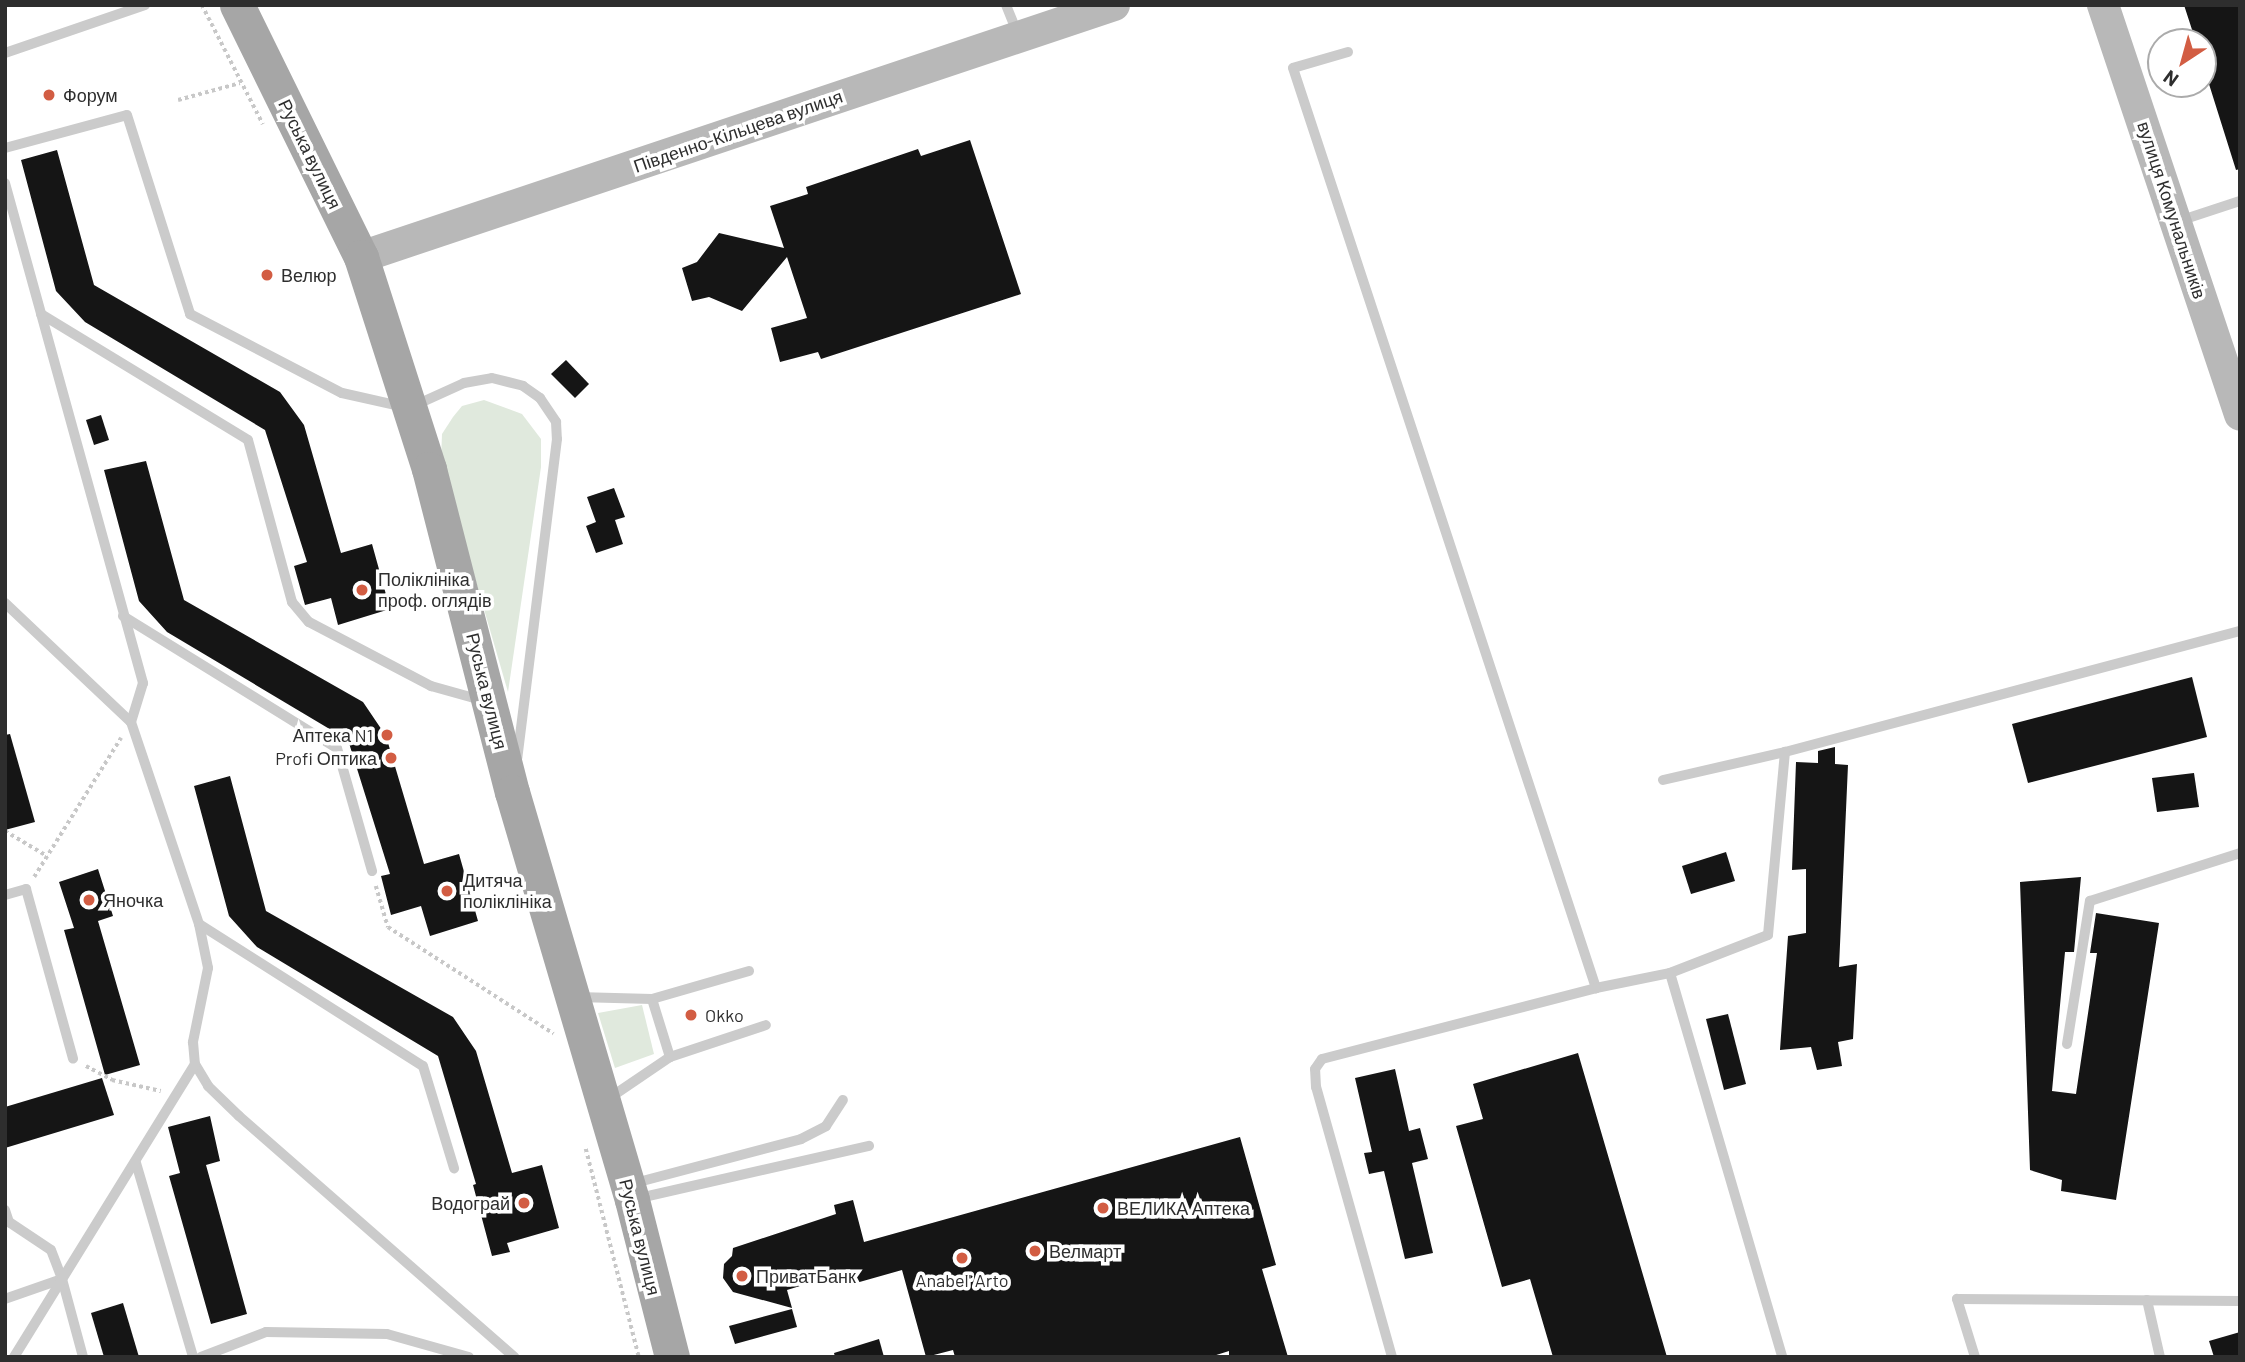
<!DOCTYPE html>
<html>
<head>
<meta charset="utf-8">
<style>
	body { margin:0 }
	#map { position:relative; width:2245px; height:1362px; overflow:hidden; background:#fff; font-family:Barlow,sans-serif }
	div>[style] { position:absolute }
	.green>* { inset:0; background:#e0e9dd }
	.building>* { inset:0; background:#151515 }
	.path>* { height:3.5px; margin-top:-1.75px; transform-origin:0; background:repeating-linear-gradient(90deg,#c8c8c8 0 3.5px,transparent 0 7px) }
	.lane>* { height:10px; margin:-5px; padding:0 5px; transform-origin:5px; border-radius:5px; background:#cbcbcb }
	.secondary>* { height:32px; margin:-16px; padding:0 16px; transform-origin:16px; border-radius:16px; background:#b8b8b8 }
	.primary>* { height:35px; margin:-17.5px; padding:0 17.5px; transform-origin:17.5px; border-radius:17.5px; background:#a6a6a6 }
	.dots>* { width:19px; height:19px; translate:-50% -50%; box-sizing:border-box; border:4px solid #fff; border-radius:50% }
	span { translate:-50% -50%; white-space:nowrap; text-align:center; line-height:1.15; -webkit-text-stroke:7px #fff; paint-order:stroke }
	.poi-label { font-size:18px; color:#2e2e2e }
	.left { translate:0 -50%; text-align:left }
	.right { translate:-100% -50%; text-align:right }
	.street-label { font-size:18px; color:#2e2e2e }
	.frame { position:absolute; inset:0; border:7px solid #2e2e2e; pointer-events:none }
	.north { position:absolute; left:2147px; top:28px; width:70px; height:70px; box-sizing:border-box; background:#fff; border:2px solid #ababab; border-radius:50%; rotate:216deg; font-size:19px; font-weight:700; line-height:28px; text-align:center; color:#2e2e2e }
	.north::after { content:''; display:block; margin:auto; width:24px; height:32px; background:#d25d43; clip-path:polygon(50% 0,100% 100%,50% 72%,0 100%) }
</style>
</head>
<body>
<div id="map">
	<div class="green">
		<div style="clip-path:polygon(484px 400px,522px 414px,541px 439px,541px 467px,508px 692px,441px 461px,442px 434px,453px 417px,462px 406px)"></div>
		<div style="clip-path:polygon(642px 1005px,654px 1054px,615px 1068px,598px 1013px)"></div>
	</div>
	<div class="building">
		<div style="clip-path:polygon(2184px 5px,2240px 5px,2240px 169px,2236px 170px,2203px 65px,2203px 42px,2196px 42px)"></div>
		<div style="clip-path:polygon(970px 140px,1021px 294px,821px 359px,818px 352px,780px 362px,771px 328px,807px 318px,787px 257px,742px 311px,709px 297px,692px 301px,682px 268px,697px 262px,719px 233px,784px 248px,770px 206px,808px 194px,806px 187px,918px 149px,921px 156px)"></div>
		<div style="clip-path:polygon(57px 150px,94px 285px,280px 392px,304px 425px,341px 553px,372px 544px,390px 609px,338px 625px,331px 598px,305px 605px,294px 566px,307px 562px,265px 430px,85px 322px,56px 291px,21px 160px)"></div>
		<div style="clip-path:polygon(566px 360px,589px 384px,575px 398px,551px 374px)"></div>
		<div style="clip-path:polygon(101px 415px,109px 440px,94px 445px,86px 420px)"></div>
		<div style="clip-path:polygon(146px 461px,184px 600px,363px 702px,386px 736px,424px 864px,459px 854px,478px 921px,430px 936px,421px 906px,391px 915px,381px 876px,390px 874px,348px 740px,167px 632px,139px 601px,104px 470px)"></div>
		<div style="clip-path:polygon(614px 488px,625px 517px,615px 520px,623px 544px,596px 553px,586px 526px,596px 522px,587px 497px)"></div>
		<div style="clip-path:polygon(2192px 677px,2207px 737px,2028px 783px,2012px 724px)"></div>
		<div style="clip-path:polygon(10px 734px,35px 822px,5px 830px,5px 735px)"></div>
		<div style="clip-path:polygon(1835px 747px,1835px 764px,1848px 765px,1839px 967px,1857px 964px,1853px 1039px,1838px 1042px,1842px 1066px,1817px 1070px,1811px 1047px,1780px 1050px,1788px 936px,1806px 933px,1806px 869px,1792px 870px,1796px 762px,1818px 763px,1818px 751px)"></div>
		<div style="clip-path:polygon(2194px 773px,2199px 807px,2157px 812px,2152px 778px)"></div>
		<div style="clip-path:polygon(230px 776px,266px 911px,453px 1017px,476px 1051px,512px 1173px,542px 1165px,559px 1228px,507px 1243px,510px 1252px,492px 1256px,473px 1185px,476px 1184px,438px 1056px,257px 947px,229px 916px,194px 786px)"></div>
		<div style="clip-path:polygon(1726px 852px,1735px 881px,1691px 894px,1682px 866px)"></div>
		<div style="clip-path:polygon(98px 869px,113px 916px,98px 921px,140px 1065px,105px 1075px,64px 930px,74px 928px,59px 882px)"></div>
		<div style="clip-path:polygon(2081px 877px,2074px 952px,2065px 952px,2052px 1091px,2076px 1094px,2097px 953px,2090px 953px,2096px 913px,2159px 923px,2116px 1200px,2061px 1191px,2062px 1180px,2030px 1170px,2020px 882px)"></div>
		<div style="clip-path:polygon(1728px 1014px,1746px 1084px,1724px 1090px,1706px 1019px)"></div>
		<div style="clip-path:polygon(1578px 1053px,1667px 1357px,1553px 1357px,1530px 1279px,1502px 1287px,1456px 1126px,1483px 1119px,1473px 1084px)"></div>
		<div style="clip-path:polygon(1395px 1069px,1409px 1131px,1420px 1128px,1428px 1159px,1412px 1163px,1433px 1253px,1405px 1259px,1384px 1171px,1369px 1174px,1364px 1153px,1372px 1152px,1355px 1078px)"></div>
		<div style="clip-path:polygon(102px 1078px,114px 1115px,5px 1148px,5px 1107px)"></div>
		<div style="clip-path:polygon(210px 1116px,220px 1161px,206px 1165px,247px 1314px,211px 1324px,169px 1176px,180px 1173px,168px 1127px)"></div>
		<div style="clip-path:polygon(1240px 1137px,1276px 1265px,1262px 1269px,1288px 1357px,1229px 1357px,1229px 1351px,1210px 1357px,955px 1357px,953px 1350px,926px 1357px,902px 1270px,856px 1283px,852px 1270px,787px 1290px,792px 1308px,733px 1292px,723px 1278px,724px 1264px,732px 1256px,733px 1248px,836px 1214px,834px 1205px,853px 1200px,864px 1242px)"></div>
		<div style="clip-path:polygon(123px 1303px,139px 1357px,104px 1357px,91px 1313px)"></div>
		<div style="clip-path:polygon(792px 1309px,797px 1327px,735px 1344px,729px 1326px)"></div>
		<div style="clip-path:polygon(2240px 1332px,2240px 1357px,2214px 1357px,2209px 1341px)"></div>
		<div style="clip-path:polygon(879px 1339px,884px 1357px,835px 1357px,834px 1353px)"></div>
	</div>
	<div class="path">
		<div style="left:202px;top:5px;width:134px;rotate:62.9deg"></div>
		<div style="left:178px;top:100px;width:64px;rotate:-15.3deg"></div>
		<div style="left:5px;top:831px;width:49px;rotate:30.8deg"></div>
		<div style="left:34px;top:877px;width:164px;rotate:-58deg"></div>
		<div style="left:376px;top:886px;width:43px;rotate:73.7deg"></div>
		<div style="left:388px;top:927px;width:197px;rotate:32.8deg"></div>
		<div style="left:86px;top:1066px;width:30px;rotate:28deg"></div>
		<div style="left:112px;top:1080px;width:50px;rotate:12.7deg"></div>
		<div style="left:586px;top:1149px;width:215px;rotate:75.7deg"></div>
	</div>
	<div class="lane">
		<div style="left:1006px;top:5px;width:31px;rotate:68deg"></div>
		<div style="left:1348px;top:52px;width:57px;rotate:163.8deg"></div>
		<div style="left:1293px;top:68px;width:969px;rotate:71.77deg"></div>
		<div style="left:1596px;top:988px;width:76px;rotate:-11.5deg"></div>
		<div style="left:1670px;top:973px;width:400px;rotate:73.7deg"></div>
		<div style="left:5px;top:53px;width:148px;rotate:-18.9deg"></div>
		<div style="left:5px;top:148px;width:126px;rotate:-15.1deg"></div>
		<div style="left:127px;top:115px;width:209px;rotate:72.4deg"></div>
		<div style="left:190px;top:314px;width:171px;rotate:27.5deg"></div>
		<div style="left:342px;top:393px;width:69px;rotate:12.6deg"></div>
		<div style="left:409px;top:408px;width:60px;rotate:-24.4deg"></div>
		<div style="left:464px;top:383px;width:28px;rotate:-10deg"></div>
		<div style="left:492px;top:378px;width:32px;rotate:14deg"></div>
		<div style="left:523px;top:386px;width:21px;rotate:35deg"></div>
		<div style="left:540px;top:398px;width:29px;rotate:56deg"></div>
		<div style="left:556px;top:422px;width:17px;rotate:87deg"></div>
		<div style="left:557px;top:439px;width:321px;rotate:97.1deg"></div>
		<div style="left:5px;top:183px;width:519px;rotate:74.57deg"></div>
		<div style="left:143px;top:683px;width:41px;rotate:107.1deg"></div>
		<div style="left:131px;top:722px;width:213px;rotate:71.4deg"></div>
		<div style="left:199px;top:924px;width:45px;rotate:78.4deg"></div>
		<div style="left:208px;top:968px;width:76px;rotate:101.5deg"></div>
		<div style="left:193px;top:1042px;width:22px;rotate:85deg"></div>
		<div style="left:195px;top:1064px;width:26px;rotate:59deg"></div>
		<div style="left:208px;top:1086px;width:43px;rotate:44.1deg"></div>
		<div style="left:239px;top:1116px;width:366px;rotate:41.2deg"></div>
		<div style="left:2179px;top:221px;width:64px;rotate:-18.2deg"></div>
		<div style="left:41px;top:314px;width:242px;rotate:31.3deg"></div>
		<div style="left:248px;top:440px;width:168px;rotate:74.8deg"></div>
		<div style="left:292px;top:602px;width:26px;rotate:50deg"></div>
		<div style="left:309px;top:622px;width:138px;rotate:27.7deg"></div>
		<div style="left:431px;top:686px;width:52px;rotate:15.6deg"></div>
		<div style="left:5px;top:603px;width:173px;rotate:43.4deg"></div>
		<div style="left:123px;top:616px;width:251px;rotate:31.7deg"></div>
		<div style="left:337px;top:748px;width:128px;rotate:74.1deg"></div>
		<div style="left:1663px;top:780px;width:125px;rotate:-12.9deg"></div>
		<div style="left:1785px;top:752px;width:471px;rotate:-14.9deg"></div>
		<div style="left:5px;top:895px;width:22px;rotate:-16deg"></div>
		<div style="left:26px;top:889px;width:176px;rotate:74.5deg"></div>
		<div style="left:199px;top:924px;width:265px;rotate:32.4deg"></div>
		<div style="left:423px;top:1066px;width:107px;rotate:73.1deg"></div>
		<div style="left:1670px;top:973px;width:105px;rotate:-21.2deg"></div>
		<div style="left:1768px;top:935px;width:184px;rotate:-84.7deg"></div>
		<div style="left:577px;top:997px;width:75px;rotate:1.5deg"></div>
		<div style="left:652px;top:999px;width:101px;rotate:-16.1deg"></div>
		<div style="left:652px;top:999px;width:61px;rotate:72.8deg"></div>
		<div style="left:2067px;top:1044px;width:145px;rotate:-80.9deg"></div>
		<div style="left:2090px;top:901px;width:157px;rotate:-17.7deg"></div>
		<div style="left:608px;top:1099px;width:75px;rotate:-34.1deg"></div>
		<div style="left:670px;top:1057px;width:101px;rotate:-18.4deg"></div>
		<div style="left:136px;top:1163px;width:202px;rotate:73.6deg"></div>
		<div style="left:631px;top:1184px;width:176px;rotate:-14.8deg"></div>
		<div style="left:801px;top:1139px;width:28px;rotate:-27deg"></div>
		<div style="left:826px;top:1126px;width:31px;rotate:-57deg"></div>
		<div style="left:635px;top:1199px;width:240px;rotate:-12.8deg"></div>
		<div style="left:5px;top:1210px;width:13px;rotate:72deg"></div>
		<div style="left:9px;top:1222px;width:50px;rotate:33.7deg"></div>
		<div style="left:51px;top:1250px;width:31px;rotate:69deg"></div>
		<div style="left:62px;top:1279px;width:60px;rotate:160.7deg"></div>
		<div style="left:62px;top:1279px;width:81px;rotate:74.9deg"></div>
		<div style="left:2147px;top:1300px;width:58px;rotate:77.2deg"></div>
		<div style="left:14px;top:1357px;width:344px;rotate:-58.3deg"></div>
		<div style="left:201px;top:1357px;width:70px;rotate:-21deg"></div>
		<div style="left:266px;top:1332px;width:121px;rotate:0.9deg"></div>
		<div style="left:387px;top:1334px;width:85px;rotate:15.7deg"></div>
		<div style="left:1392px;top:1357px;width:280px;rotate:-105.7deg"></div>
		<div style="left:1316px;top:1087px;width:18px;rotate:-93deg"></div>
		<div style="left:1315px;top:1069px;width:12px;rotate:-55deg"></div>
		<div style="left:1322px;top:1059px;width:283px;rotate:-14.5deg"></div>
		<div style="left:1975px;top:1357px;width:61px;rotate:-107.2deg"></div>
		<div style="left:1957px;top:1299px;width:283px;rotate:0.4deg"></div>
	</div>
	<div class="secondary">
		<div style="left:2103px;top:5px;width:432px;rotate:71.5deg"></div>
		<div style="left:361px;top:257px;width:794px;rotate:-18.5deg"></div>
	</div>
	<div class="primary">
		<div style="left:237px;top:5px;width:281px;rotate:63.8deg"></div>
		<div style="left:361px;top:257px;width:223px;rotate:72.2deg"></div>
		<div style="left:429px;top:469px;width:333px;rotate:75.6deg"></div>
		<div style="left:512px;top:792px;width:425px;rotate:73.6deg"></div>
		<div style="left:632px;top:1200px;width:162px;rotate:75.7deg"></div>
	</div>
	<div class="dots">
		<div style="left:49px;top:95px;background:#d25d43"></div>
		<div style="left:267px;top:275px;background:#d25d43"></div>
		<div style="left:362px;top:590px;background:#d25d43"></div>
		<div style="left:387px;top:735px;background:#d25d43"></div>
		<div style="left:391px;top:758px;background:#d25d43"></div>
		<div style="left:447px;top:891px;background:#d25d43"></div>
		<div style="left:89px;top:900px;background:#d25d43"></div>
		<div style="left:691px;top:1015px;background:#d25d43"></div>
		<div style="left:524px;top:1203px;background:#d25d43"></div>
		<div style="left:1103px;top:1208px;background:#d25d43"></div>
		<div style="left:1035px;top:1251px;background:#d25d43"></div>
		<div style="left:962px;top:1258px;background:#d25d43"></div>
		<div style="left:742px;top:1276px;background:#d25d43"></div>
	</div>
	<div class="poi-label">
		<span class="left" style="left:63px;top:95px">Форум</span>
		<span class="left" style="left:281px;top:275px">Велюр</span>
		<span class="left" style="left:378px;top:590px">Поліклініка<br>проф. оглядів</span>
		<span class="right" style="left:373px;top:735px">Аптека N1</span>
		<span class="right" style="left:377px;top:758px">Profi Оптика</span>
		<span class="left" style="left:463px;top:891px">Дитяча<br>поліклініка</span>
		<span class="left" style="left:103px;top:900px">Яночка</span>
		<span class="left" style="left:705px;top:1015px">Okko</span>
		<span class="right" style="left:510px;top:1203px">Водограй</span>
		<span class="left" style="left:1117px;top:1208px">ВЕЛИКА Аптека</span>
		<span class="left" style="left:1049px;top:1251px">Велмарт</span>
		<span class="left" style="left:756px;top:1276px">ПриватБанк</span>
		<span style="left:962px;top:1280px">Anabel' Arto</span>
	</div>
	<div class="street-label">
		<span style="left:738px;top:131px;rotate:-19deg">Південно-Кільцева вулиця</span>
		<span style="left:310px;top:154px;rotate:64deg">Руська вулиця</span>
		<span style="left:2172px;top:210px;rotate:72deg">вулиця Комунальників</span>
		<span style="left:487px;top:691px;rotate:76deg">Руська вулиця</span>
		<span style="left:640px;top:1237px;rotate:76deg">Руська вулиця</span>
	</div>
	<div class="frame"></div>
	<div class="north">N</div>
</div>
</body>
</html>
